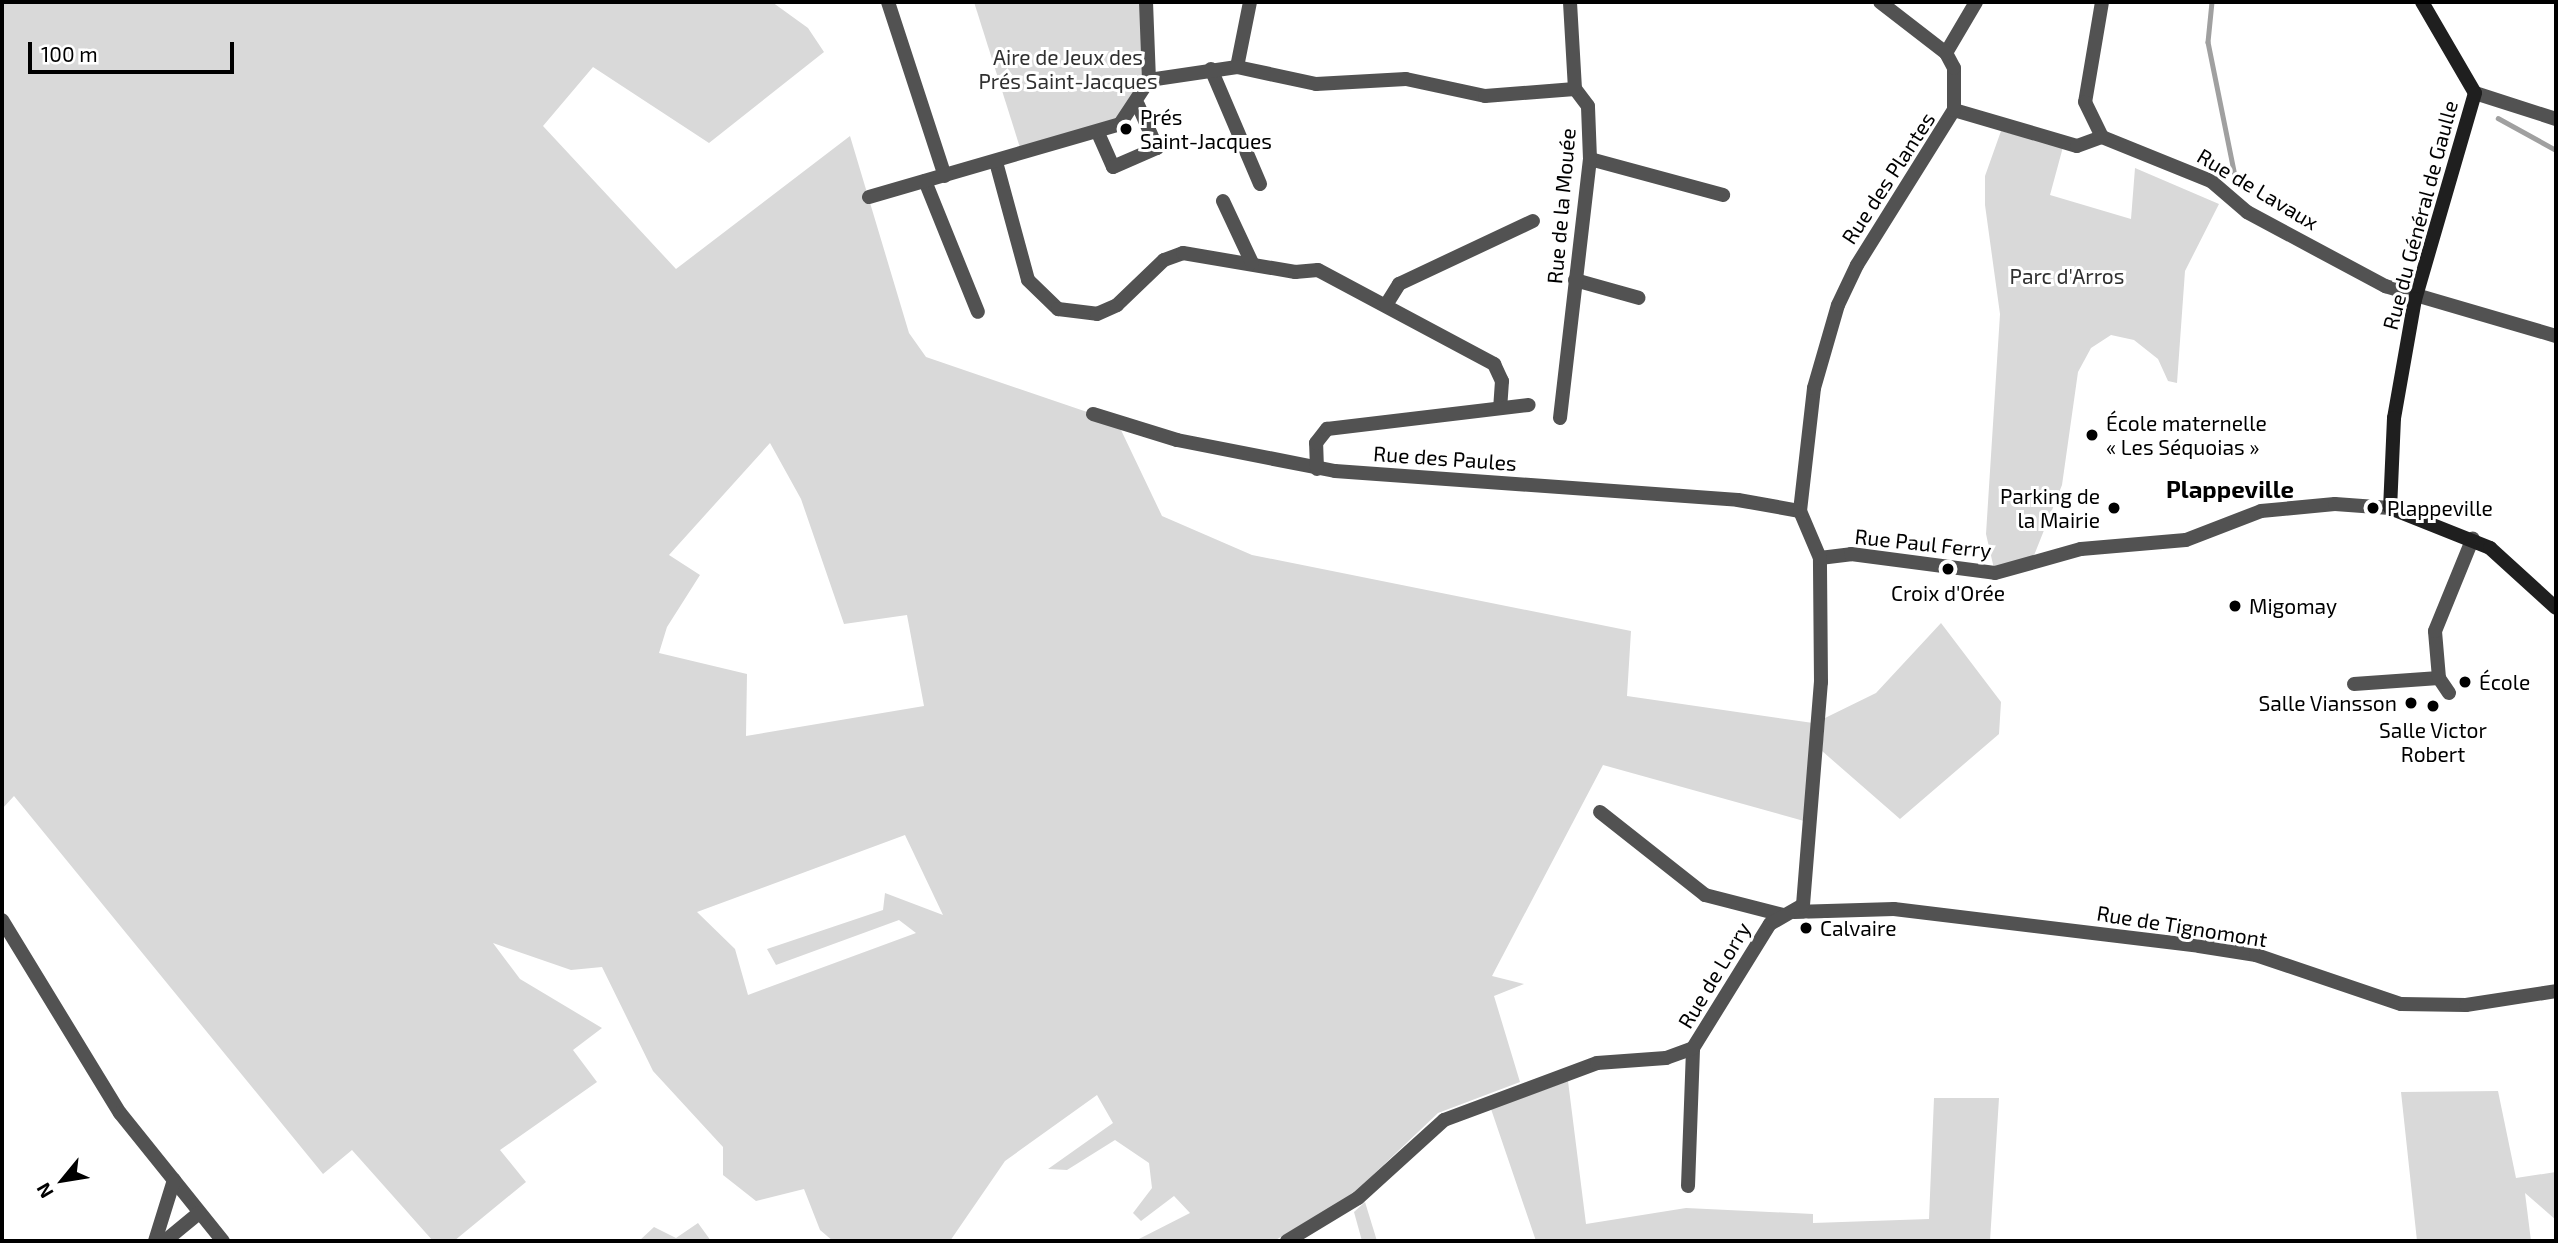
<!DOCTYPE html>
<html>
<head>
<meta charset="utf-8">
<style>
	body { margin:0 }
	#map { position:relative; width:2558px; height:1243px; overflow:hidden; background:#fff; font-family:"Exo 2",sans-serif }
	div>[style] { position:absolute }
	.green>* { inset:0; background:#d9d9d9 }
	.stream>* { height:4.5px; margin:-2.25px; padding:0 2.25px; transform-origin:2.25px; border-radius:2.25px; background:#a0a0a0 }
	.street>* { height:14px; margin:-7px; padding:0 7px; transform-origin:7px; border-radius:7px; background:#525252 }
	.secondary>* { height:14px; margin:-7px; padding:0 7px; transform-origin:7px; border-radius:7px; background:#1f1f1f }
	.dots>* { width:19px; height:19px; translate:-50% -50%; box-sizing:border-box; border:4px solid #fff; border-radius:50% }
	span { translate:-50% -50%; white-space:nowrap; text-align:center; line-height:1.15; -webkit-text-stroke:6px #fff; paint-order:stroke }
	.park-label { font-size:21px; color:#303030 }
	.poi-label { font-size:21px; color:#000 }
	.left { translate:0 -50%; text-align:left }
	.right { translate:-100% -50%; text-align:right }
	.street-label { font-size:21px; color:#000 }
	.quarter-label { font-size:24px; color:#000; font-weight:700 }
	.frame { position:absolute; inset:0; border:4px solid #000; pointer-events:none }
	.north { position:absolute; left:28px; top:1145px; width:70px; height:70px; -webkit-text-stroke:5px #fff; paint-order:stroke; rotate:240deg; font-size:19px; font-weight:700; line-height:28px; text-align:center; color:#000 }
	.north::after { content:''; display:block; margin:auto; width:24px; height:32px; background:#000; clip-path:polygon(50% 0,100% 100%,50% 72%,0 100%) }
	.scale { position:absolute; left:28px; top:42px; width:206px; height:32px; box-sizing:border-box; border:4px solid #000; border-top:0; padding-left:9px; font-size:21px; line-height:24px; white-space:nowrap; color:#000; -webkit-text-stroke:5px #fff; paint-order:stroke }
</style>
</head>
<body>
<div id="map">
	<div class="green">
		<div style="clip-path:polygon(evenodd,2px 2px,772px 2px,808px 28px,824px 52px,709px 143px,593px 67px,543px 126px,676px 269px,850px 136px,909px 333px,926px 357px,1093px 414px,1121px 430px,1162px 516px,1252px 555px,1631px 631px,1627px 696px,1813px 723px,1804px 821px,1603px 765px,1492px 976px,1524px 984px,1494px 996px,1520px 1082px,1438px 1113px,1353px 1194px,1274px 1241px,1135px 1241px,1190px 1213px,1174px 1196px,1141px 1221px,1133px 1213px,1152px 1188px,1149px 1163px,1115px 1140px,1067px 1170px,1048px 1169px,1113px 1123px,1097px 1095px,1005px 1161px,950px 1241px,833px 1241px,820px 1230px,804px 1189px,756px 1201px,723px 1175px,723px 1147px,653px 1071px,602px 967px,571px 970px,493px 943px,520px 979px,602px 1028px,573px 1050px,597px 1082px,500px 1150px,526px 1182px,454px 1241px,433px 1241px,352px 1150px,323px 1174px,14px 796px,2px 809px,2px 2px,770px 443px,801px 499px,844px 624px,907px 615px,924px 706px,746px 736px,747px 674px,659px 653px,667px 627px,700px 575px,669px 555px,770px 443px,2px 2px,905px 835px,943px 915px,885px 893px,883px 910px,767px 949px,776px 965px,899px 920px,916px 933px,748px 995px,735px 949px,697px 912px,905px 835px)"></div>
		<div style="clip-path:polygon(974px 2px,1146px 2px,1149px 80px,1129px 116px,1022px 154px)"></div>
		<div style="clip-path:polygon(2001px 131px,2063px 147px,2050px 195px,2131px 219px,2135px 168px,2219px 204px,2185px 271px,2177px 383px,2168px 381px,2158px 359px,2134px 340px,2111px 335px,2091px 348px,2078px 372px,2062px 485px,2031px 563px,1995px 573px,1986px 534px,2000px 314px,1985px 205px,1985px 176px)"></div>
		<div style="clip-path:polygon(1941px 623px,2001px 702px,1999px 734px,1900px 819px,1822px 751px,1825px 718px,1876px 693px)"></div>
		<div style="clip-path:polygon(1568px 1081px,1586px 1224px,1686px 1208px,1813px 1214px,1813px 1223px,1929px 1219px,1934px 1098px,1999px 1098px,1990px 1241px,1536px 1241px,1491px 1109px)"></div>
		<div style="clip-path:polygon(2498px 1091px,2516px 1178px,2556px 1172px,2556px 1220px,2525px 1193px,2531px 1241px,2417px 1241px,2401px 1092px)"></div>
		<div style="clip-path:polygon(1365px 1202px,1377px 1241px,1362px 1241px,1354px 1212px)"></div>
		<div style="clip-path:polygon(698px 1223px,711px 1241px,639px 1241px,654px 1227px,676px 1238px)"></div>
	</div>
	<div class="stream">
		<div style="left:2212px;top:2px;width:40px;rotate:95.7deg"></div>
		<div style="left:2208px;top:42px;width:137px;rotate:78.6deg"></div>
		<div style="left:2498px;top:118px;width:66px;rotate:28.9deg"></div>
	</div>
	<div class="street">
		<div style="left:888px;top:2px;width:183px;rotate:71.9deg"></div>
		<div style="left:2102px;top:2px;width:101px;rotate:99.6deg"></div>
		<div style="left:2085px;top:102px;width:39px;rotate:64deg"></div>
		<div style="left:2102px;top:137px;width:118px;rotate:22deg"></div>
		<div style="left:2211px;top:181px;width:48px;rotate:40.7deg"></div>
		<div style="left:2247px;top:212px;width:157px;rotate:28.2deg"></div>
		<div style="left:2385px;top:286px;width:178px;rotate:16.3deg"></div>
		<div style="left:1946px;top:53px;width:59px;rotate:-59.5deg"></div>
		<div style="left:1237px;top:67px;width:66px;rotate:-78.7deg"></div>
		<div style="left:1211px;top:69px;width:125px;rotate:66.9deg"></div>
		<div style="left:1149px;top:80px;width:89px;rotate:-8.4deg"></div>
		<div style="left:1237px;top:67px;width:81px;rotate:12.1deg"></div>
		<div style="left:1316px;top:84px;width:90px;rotate:-3.2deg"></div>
		<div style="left:1406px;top:79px;width:81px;rotate:12.1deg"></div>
		<div style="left:1485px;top:96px;width:90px;rotate:-4.4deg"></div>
		<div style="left:2475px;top:93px;width:85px;rotate:17.8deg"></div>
		<div style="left:1954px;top:110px;width:128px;rotate:16.3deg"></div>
		<div style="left:2077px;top:146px;width:27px;rotate:-20deg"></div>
		<div style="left:1098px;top:133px;width:37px;rotate:66deg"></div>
		<div style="left:1113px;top:167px;width:48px;rotate:-23.4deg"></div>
		<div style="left:1157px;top:148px;width:47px;rotate:-113.8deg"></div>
		<div style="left:1590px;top:159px;width:138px;rotate:15.1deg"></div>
		<div style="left:996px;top:162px;width:122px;rotate:74.8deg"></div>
		<div style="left:1028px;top:280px;width:42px;rotate:44deg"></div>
		<div style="left:1058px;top:309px;width:39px;rotate:7deg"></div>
		<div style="left:1097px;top:314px;width:22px;rotate:-24deg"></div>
		<div style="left:1117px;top:305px;width:65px;rotate:-43.8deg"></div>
		<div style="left:1164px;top:260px;width:20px;rotate:-20deg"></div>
		<div style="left:1183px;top:253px;width:114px;rotate:9.6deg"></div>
		<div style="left:1295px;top:272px;width:23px;rotate:-5deg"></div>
		<div style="left:1318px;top:270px;width:200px;rotate:28.1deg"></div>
		<div style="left:1494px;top:364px;width:19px;rotate:65deg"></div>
		<div style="left:1502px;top:381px;width:26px;rotate:94deg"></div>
		<div style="left:925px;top:181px;width:141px;rotate:68deg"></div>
		<div style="left:869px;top:197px;width:261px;rotate:-16.2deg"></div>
		<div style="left:1120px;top:124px;width:53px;rotate:-56.6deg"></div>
		<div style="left:1149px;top:80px;width:78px;rotate:-92.2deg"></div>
		<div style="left:1223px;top:201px;width:68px;rotate:64.9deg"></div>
		<div style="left:1575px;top:280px;width:66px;rotate:15.7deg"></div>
		<div style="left:1386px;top:305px;width:25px;rotate:-58deg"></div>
		<div style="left:1399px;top:284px;width:148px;rotate:-25.2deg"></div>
		<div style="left:1093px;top:414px;width:88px;rotate:17.2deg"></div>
		<div style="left:1177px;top:440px;width:161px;rotate:11.1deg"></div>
		<div style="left:1335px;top:471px;width:404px;rotate:4.1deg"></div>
		<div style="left:1738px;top:500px;width:63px;rotate:10.1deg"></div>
		<div style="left:1560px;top:418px;width:261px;rotate:-83.4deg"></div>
		<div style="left:1590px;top:159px;width:53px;rotate:-92.2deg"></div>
		<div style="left:1588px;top:106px;width:21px;rotate:-127deg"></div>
		<div style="left:1575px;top:89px;width:87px;rotate:-93.3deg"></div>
		<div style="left:1317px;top:469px;width:26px;rotate:-92deg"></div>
		<div style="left:1316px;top:443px;width:18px;rotate:-52deg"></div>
		<div style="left:1327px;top:429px;width:203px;rotate:-6.8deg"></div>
		<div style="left:1820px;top:558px;width:31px;rotate:-7deg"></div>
		<div style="left:1851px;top:554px;width:145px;rotate:7.5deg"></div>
		<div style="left:1995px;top:573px;width:89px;rotate:-15.6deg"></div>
		<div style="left:2081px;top:549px;width:105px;rotate:-4.9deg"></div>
		<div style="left:2186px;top:540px;width:80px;rotate:-21.1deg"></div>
		<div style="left:2261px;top:511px;width:74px;rotate:-5.4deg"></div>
		<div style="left:2335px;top:504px;width:55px;rotate:4.2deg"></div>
		<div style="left:2354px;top:684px;width:85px;rotate:-4deg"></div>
		<div style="left:2449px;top:693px;width:18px;rotate:-124deg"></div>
		<div style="left:2439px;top:678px;width:47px;rotate:-94.9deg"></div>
		<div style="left:2435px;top:631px;width:100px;rotate:-67.8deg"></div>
		<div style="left:1600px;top:812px;width:134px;rotate:38.3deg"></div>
		<div style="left:1705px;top:895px;width:81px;rotate:14.4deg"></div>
		<div style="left:1794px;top:912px;width:100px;rotate:-1.7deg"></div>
		<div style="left:1894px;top:909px;width:307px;rotate:6.9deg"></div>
		<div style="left:2199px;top:946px;width:58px;rotate:9deg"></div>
		<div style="left:2256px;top:955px;width:153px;rotate:18.7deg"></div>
		<div style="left:2401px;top:1004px;width:65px;rotate:0.9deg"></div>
		<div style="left:2466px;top:1005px;width:91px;rotate:-8.8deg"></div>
		<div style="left:2px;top:920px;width:226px;rotate:58.6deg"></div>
		<div style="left:120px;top:1113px;width:164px;rotate:51.2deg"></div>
		<div style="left:1688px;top:1186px;width:138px;rotate:-87.9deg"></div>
		<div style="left:155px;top:1241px;width:64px;rotate:-72.7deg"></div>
		<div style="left:165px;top:1241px;width:44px;rotate:-39.5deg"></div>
		<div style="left:1287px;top:1241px;width:83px;rotate:-31.2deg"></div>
		<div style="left:1358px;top:1198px;width:116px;rotate:-42.2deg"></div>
		<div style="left:1444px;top:1120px;width:163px;rotate:-20.4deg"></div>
		<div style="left:1597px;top:1063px;width:69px;rotate:-4.1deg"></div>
		<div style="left:1666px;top:1058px;width:29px;rotate:-20deg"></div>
		<div style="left:1693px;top:1048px;width:146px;rotate:-58.2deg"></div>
		<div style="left:1770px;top:924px;width:38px;rotate:-30deg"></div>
		<div style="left:1803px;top:905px;width:224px;rotate:-85.4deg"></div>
		<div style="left:1821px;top:682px;width:124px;rotate:-90.5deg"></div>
		<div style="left:1820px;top:558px;width:51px;rotate:-113.1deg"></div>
		<div style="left:1800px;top:511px;width:124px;rotate:-83.5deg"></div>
		<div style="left:1814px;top:388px;width:86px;rotate:-73.9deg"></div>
		<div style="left:1838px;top:305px;width:44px;rotate:-64.6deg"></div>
		<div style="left:1857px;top:265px;width:183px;rotate:-58deg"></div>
		<div style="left:1954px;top:110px;width:42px;rotate:-90deg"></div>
		<div style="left:1954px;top:68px;width:17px;rotate:-118deg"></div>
		<div style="left:1946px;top:53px;width:83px;rotate:-142.3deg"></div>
	</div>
	<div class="secondary">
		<div style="left:2422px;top:2px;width:105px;rotate:59.8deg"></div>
		<div style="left:2475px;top:93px;width:215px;rotate:106.2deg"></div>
		<div style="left:2415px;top:299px;width:121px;rotate:100deg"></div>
		<div style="left:2394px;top:418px;width:90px;rotate:92.5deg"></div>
		<div style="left:2390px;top:508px;width:108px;rotate:21.8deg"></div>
		<div style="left:2490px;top:548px;width:89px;rotate:42.3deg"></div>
	</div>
	<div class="dots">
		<div style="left:1126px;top:129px;background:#000"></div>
		<div style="left:2092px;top:435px;background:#000"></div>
		<div style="left:2114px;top:508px;background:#000"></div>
		<div style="left:2373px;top:508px;background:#000"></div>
		<div style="left:1948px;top:569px;background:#000"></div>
		<div style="left:2235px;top:606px;background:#000"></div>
		<div style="left:2465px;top:682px;background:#000"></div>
		<div style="left:2411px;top:703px;background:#000"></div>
		<div style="left:2433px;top:706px;background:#000"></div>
		<div style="left:1806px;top:928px;background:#000"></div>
	</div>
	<div class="park-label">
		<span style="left:1068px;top:69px">Aire de Jeux des<br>Prés Saint-Jacques</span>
		<span style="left:2067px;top:276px">Parc d'Arros</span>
	</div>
	<div class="poi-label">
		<span class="left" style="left:1140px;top:129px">Prés<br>Saint-Jacques</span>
		<span class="left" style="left:2106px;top:435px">École maternelle<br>« Les Séquoias »</span>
		<span class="right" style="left:2100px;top:508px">Parking de<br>la Mairie</span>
		<span class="left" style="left:2387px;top:508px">Plappeville</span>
		<span style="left:1948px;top:593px">Croix d'Orée</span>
		<span class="left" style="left:2249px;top:606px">Migomay</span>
		<span class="left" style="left:2479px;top:682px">École</span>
		<span class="right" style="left:2397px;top:703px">Salle Viansson</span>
		<span style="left:2433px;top:742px">Salle Victor<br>Robert</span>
		<span class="left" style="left:1820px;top:928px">Calvaire</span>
	</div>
	<div class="street-label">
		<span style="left:1888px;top:178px;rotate:-57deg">Rue des Plantes</span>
		<span style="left:2258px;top:189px;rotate:31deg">Rue de Lavaux</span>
		<span style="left:1561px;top:206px;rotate:-85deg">Rue de la Mouée</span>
		<span style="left:2420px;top:215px;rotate:-75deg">Rue du Général de Gaulle</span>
		<span style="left:1445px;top:458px;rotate:4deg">Rue des Paules</span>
		<span style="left:1923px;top:543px;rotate:6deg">Rue Paul Ferry</span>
		<span style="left:2182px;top:926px;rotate:9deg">Rue de Tignomont</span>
		<span style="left:1714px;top:975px;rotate:-59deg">Rue de Lorry</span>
	</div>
	<div class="quarter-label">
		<span style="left:2230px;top:489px">Plappeville</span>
	</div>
	<div class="frame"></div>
	<div class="north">N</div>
	<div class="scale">100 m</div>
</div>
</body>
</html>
